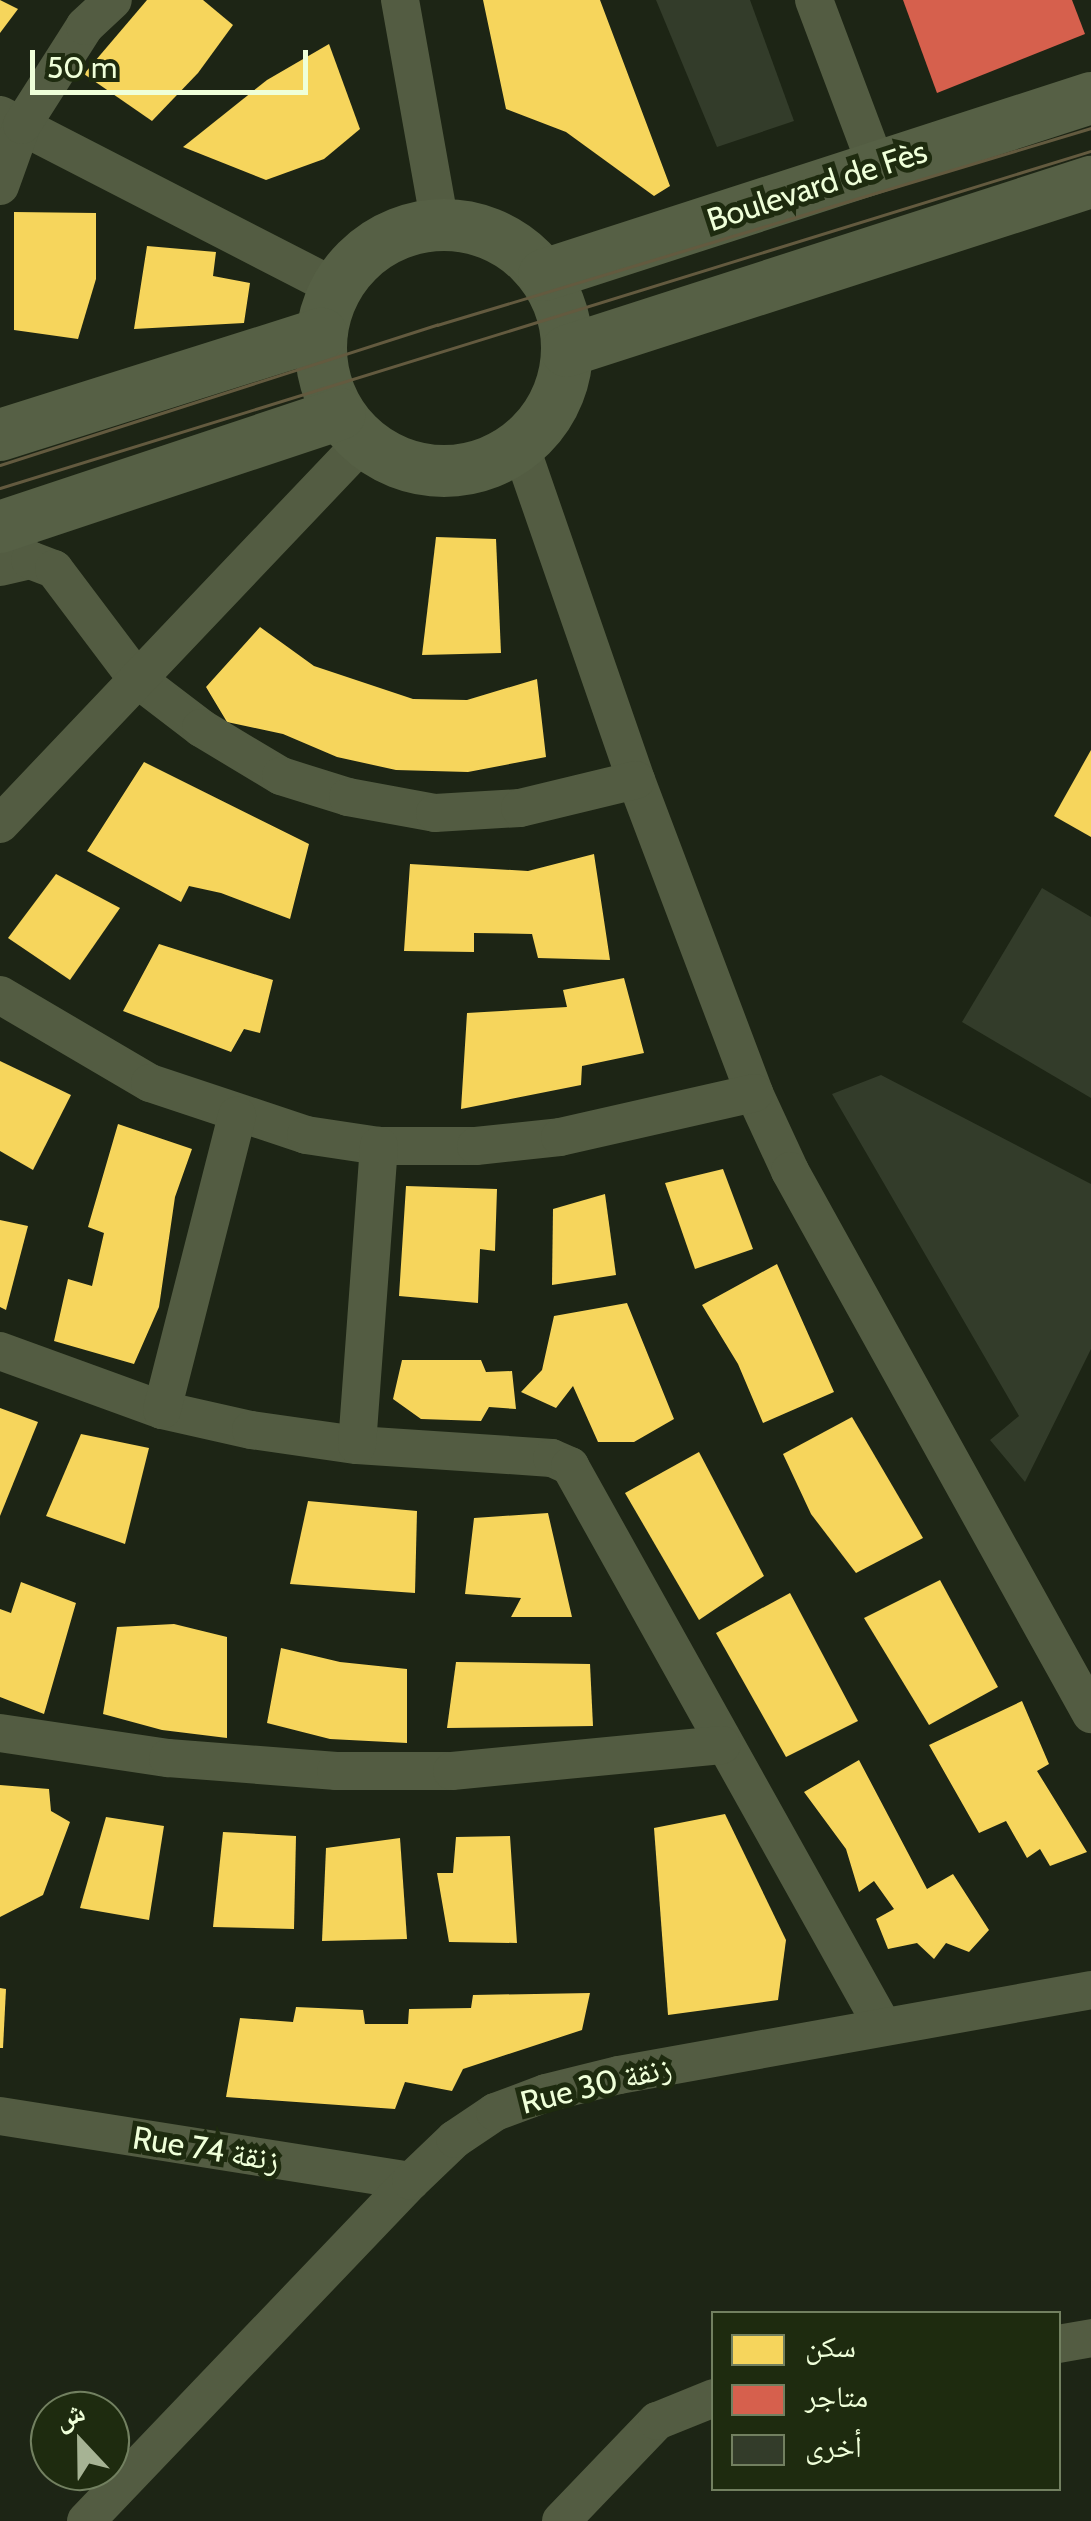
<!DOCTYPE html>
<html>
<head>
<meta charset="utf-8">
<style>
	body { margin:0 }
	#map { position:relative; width:1091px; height:2521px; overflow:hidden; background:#1d2515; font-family:Cabin,"Noto Naskh Arabic",sans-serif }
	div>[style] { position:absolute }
	.homes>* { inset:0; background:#f6d55c }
	.shops>* { inset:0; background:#d6604d }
	.building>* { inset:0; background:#333c2a }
	.street>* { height:38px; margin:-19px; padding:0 19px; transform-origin:19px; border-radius:19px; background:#535c42 }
	.secondary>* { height:52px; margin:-26px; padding:0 26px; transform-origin:26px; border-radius:26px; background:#566045 }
	.secondary>.ring { margin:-26px; padding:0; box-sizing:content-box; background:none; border:52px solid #566045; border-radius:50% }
	.tram>* { height:2.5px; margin:-1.25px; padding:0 1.25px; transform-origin:1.25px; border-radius:1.25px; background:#635a3f }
	span { translate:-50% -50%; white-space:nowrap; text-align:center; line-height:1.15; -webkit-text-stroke:10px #1e2b0f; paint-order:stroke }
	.street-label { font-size:32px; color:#efffd9 }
	.legend { position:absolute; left:711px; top:2311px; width:350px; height:180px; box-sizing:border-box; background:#1e2b0f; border:2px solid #728060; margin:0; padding:12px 18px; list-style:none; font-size:30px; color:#efffd9 }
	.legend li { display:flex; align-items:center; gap:20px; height:50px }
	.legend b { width:50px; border:2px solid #728060 }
	.north { position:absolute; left:30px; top:2391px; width:100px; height:100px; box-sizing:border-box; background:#1e2b0f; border:2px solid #728060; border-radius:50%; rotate:338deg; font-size:28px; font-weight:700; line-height:40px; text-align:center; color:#efffd9 }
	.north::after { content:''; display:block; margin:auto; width:35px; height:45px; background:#a6b394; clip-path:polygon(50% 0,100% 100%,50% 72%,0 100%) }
	.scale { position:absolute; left:30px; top:50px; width:278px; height:45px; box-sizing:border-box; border:5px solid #efffd9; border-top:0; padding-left:12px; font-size:30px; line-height:35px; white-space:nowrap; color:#efffd9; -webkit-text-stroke:8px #1e2b0f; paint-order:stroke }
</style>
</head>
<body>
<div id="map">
	<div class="homes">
		<div style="clip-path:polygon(0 0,18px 9px,0 33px)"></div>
		<div style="clip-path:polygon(147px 0,203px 0,233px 25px,198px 73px,152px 121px,84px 74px)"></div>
		<div style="clip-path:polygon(483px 0,600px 0,670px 186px,654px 196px,566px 132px,506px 109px)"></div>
		<div style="clip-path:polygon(329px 44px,360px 129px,324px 159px,266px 180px,183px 147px,267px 80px)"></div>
		<div style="clip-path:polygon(14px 212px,96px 213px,96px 279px,78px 339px,14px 330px)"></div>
		<div style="clip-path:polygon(147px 246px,216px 252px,213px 276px,250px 283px,244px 323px,134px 329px)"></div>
		<div style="clip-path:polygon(436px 537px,496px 539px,501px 653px,422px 655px)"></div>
		<div style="clip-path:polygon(260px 627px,314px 666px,413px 699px,467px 700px,537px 679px,546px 757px,468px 772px,396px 770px,337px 757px,283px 734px,227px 722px,206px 687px)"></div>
		<div style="clip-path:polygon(1091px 750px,1091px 837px,1054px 816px)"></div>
		<div style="clip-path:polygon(144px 762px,309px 844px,290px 919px,221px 893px,189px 886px,181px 902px,87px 851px)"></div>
		<div style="clip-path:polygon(594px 854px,610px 960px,538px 958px,532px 934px,474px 933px,474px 952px,404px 951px,410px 864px,528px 871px)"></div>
		<div style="clip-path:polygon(56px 874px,120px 908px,70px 980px,8px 938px)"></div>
		<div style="clip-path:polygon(159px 944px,273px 980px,260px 1033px,244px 1029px,231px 1052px,123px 1011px)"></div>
		<div style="clip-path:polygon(624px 978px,644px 1053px,582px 1066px,581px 1085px,461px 1109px,467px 1013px,567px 1007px,563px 990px)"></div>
		<div style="clip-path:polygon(0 1061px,71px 1095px,33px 1170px,0 1151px)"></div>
		<div style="clip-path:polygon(118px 1124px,192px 1149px,175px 1197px,159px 1307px,134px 1364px,54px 1341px,68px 1279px,92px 1286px,104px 1233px,88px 1227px)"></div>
		<div style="clip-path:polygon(723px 1169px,753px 1249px,695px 1269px,665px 1183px)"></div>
		<div style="clip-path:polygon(406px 1186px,497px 1189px,495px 1251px,480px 1249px,478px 1303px,399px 1296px)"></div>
		<div style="clip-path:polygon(605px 1194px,616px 1275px,552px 1285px,553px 1209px)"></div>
		<div style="clip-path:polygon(0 1220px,28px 1226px,6px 1310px,0 1307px)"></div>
		<div style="clip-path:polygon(777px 1264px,834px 1392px,763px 1423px,738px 1364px,702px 1305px)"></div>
		<div style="clip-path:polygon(627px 1303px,674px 1419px,634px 1442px,598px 1442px,573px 1386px,556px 1408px,521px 1392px,542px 1370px,554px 1316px)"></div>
		<div style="clip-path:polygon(402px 1360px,481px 1360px,486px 1372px,512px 1371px,516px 1409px,489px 1407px,481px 1421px,421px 1419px,393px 1399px)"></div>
		<div style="clip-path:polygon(0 1408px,38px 1422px,0 1516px)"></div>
		<div style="clip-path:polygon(852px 1417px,923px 1538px,856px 1573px,811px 1514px,783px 1454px)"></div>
		<div style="clip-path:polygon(81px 1434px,149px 1448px,125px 1544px,46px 1516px)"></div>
		<div style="clip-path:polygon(699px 1452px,764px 1576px,699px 1620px,625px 1493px)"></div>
		<div style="clip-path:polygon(308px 1501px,417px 1511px,415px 1593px,290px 1584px)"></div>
		<div style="clip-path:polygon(548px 1513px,572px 1617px,511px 1617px,521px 1598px,465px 1594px,474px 1518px)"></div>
		<div style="clip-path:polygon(940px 1580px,998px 1687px,929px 1725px,864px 1618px)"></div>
		<div style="clip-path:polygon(21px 1582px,76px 1603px,44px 1714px,0 1697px,0 1609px,11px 1613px)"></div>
		<div style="clip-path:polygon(790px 1593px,858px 1721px,786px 1757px,716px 1633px)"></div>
		<div style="clip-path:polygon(174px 1624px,227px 1637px,227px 1738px,162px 1730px,103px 1714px,117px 1627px)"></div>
		<div style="clip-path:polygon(281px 1648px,340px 1662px,407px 1669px,407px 1743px,330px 1739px,267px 1723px)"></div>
		<div style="clip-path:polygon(456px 1662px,590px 1664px,593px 1726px,447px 1728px)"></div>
		<div style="clip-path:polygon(1022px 1701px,1049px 1764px,1037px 1771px,1087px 1852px,1050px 1866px,1040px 1849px,1027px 1858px,1006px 1821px,979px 1833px,929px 1745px)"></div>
		<div style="clip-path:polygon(859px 1760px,927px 1889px,953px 1874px,989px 1930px,969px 1952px,946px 1943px,934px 1959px,917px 1943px,888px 1949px,876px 1919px,894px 1909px,874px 1881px,859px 1892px,846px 1849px,804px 1792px)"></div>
		<div style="clip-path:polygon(0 1785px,49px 1789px,51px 1811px,70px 1822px,43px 1895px,0 1917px)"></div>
		<div style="clip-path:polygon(725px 1814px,786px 1940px,778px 2000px,668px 2015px,654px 1828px)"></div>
		<div style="clip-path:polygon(106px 1817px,164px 1826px,149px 1920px,80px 1908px)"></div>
		<div style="clip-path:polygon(223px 1832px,296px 1836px,294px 1929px,213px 1927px)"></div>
		<div style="clip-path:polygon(510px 1836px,517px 1943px,449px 1942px,437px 1873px,453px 1873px,456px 1837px)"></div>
		<div style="clip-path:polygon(400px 1838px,407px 1939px,322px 1941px,326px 1848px)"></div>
		<div style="clip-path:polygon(0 1988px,6px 1989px,3px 2048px,0 2048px)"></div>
		<div style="clip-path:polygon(590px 1993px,582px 2030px,463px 2069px,452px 2091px,405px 2082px,395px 2109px,226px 2097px,240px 2018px,293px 2022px,296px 2007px,363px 2010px,365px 2024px,408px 2024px,409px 2009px,471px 2008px,473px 1995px)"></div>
	</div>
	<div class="shops">
		<div style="clip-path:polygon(903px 0,1072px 0,1085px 34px,937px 93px)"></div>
	</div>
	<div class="building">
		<div style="clip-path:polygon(656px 0,750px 0,794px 121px,717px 147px)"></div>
		<div style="clip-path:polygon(1042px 888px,1091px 917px,1091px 1098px,962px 1022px)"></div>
		<div style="clip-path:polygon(881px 1075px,1091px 1184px,1091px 1349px,1025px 1482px,990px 1440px,1019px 1416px,832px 1094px)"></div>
	</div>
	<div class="street">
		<div style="left:400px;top:0;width:229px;rotate:79.9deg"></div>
		<div style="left:814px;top:0;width:179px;rotate:69.4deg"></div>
		<div style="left:0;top:115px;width:378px;rotate:27.2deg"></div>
		<div style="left:0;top:186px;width:65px;rotate:-70.2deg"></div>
		<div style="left:22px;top:125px;width:117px;rotate:-57.5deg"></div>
		<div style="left:85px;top:26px;width:38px;rotate:-43deg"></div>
		<div style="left:520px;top:445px;width:355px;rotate:70.9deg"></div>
		<div style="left:636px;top:780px;width:335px;rotate:69.3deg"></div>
		<div style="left:754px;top:1093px;width:86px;rotate:65.2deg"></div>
		<div style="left:790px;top:1171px;width:621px;rotate:61deg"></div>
		<div style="left:0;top:567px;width:31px;rotate:-13deg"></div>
		<div style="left:30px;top:560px;width:26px;rotate:21deg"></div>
		<div style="left:54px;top:569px;width:138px;rotate:53deg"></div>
		<div style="left:137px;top:679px;width:81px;rotate:37.4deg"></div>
		<div style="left:201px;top:728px;width:93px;rotate:31deg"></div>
		<div style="left:281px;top:776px;width:70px;rotate:17.4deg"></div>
		<div style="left:348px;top:797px;width:88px;rotate:10.4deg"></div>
		<div style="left:435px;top:813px;width:85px;rotate:-3.4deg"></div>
		<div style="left:520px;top:808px;width:119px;rotate:-13.6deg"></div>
		<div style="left:0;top:824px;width:527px;rotate:-46.46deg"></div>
		<div style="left:0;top:995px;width:174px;rotate:30.4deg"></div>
		<div style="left:150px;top:1083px;width:164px;rotate:18.4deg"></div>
		<div style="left:306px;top:1135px;width:74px;rotate:8.6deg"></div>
		<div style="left:379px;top:1146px;width:97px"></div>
		<div style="left:476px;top:1146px;width:84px;rotate:-6.1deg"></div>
		<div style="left:560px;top:1137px;width:199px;rotate:-12.8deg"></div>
		<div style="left:0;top:1351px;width:172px;rotate:20deg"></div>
		<div style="left:162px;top:1410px;width:91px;rotate:12.7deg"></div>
		<div style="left:251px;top:1430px;width:107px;rotate:8.1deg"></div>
		<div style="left:357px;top:1445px;width:195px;rotate:3.8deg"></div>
		<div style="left:552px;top:1458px;width:20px;rotate:24deg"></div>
		<div style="left:570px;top:1466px;width:640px;rotate:60.83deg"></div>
		<div style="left:162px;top:1410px;width:304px;rotate:-75.7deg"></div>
		<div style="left:357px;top:1445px;width:300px;rotate:-85.8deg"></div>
		<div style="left:0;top:1733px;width:170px;rotate:8.5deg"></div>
		<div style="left:168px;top:1758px;width:169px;rotate:4.4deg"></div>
		<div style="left:336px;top:1771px;width:116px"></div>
		<div style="left:452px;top:1771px;width:271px;rotate:-5.5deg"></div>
		<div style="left:0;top:2116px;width:416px;rotate:9deg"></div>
		<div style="left:1058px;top:2344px;width:34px;rotate:-10deg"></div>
		<div style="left:86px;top:2521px;width:470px;rotate:-46.3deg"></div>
		<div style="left:411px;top:2181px;width:61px;rotate:-43.7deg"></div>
		<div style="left:455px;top:2139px;width:48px;rotate:-34deg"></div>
		<div style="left:495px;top:2112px;width:54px;rotate:-20.4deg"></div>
		<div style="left:546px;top:2093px;width:75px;rotate:-13.9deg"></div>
		<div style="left:619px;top:2075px;width:480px;rotate:-10.2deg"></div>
		<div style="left:561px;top:2521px;width:139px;rotate:-46.2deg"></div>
		<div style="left:657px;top:2421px;width:61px;rotate:-22deg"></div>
	</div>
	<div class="secondary">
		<div class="ring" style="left:321px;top:225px;width:194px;height:194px"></div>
		<div style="left:544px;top:275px;width:575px;rotate:-17.93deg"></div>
		<div style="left:567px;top:351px;width:551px;rotate:-17.88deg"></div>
		<div style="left:0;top:435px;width:337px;rotate:-17.5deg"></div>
		<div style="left:0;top:527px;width:358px;rotate:-18.4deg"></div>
	</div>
	<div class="tram">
		<div style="left:0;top:465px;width:459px;rotate:-17.8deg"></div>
		<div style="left:437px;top:325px;width:683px;rotate:-16.76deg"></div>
		<div style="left:0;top:488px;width:1142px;rotate:-17.17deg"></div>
	</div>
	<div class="street-label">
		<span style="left:817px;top:186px;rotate:-18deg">Boulevard de Fès</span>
		<span style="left:596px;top:2085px;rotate:-14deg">Rue 30 زنقة</span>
		<span style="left:206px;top:2149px;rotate:9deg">Rue 74 زنقة</span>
	</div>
	<ul class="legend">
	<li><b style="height:28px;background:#f6d55c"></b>سكن</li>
	<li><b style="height:28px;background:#d6604d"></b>متاجر</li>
	<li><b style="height:28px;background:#333c2a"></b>أخرى</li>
	</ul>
	<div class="north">ش</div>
	<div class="scale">50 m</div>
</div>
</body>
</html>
